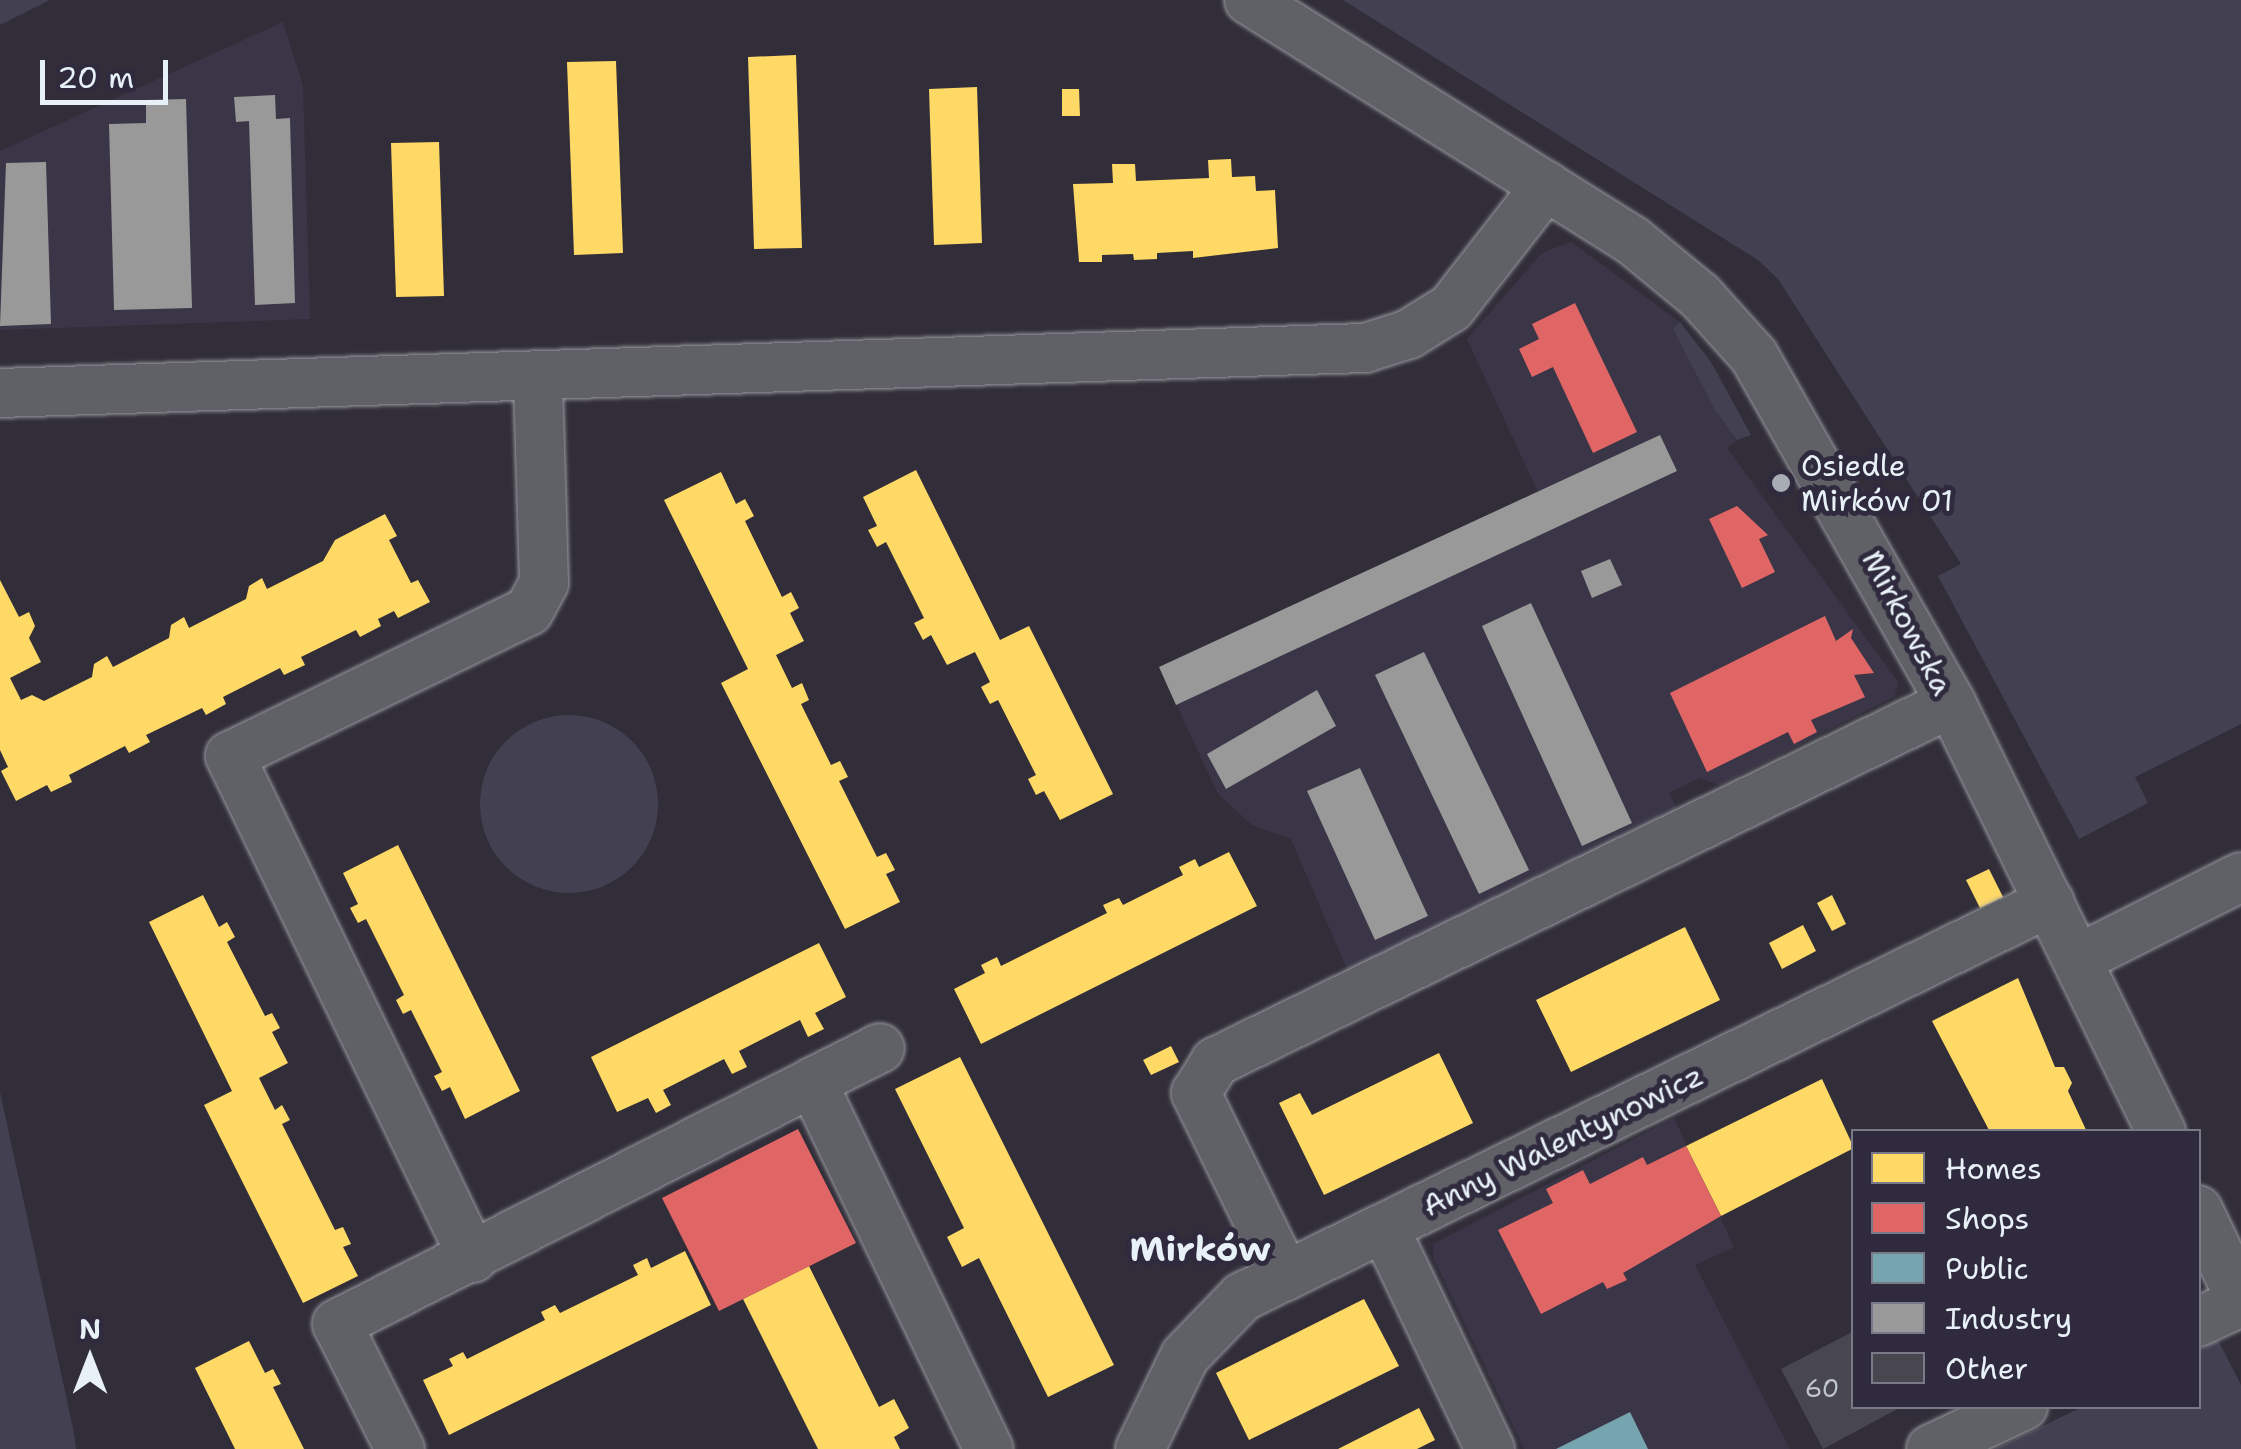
<!DOCTYPE html>
<html>
<head>
<meta charset="utf-8">
<style>
	body { margin:0 }
	#map { position:relative; width:2241px; height:1449px; overflow:hidden; background:#312e39; font-family:"Shantell Sans",sans-serif }
	div>[style] { position:absolute }
	.built>* { inset:0; background:#3a3647 }
	.green>* { inset:0; background:#434151 }
	.round { border-radius:50% }
	.homes>* { inset:0; background:#ffd966 }
	.shops>* { inset:0; background:#e06666 }
	.public>* { inset:0; background:#76a5af }
	.industry>* { inset:0; background:#999 }
	.building>* { inset:0; background:#48464e }
	.roads { filter:drop-shadow(0 0 2px #98999f) drop-shadow(0 0 2px #98999f) }
	.minor>* { height:48px; margin:-24px; padding:0 24px; transform-origin:24px; border-radius:24px; background:#606067 }
	.dots>* { width:28px; height:28px; translate:-50% -50%; box-sizing:border-box; border:5px solid #2f2a3d; border-radius:50% }
	span { translate:-50% -50%; white-space:nowrap; text-align:center; line-height:1.15; -webkit-text-stroke:10px #2f2a3d; paint-order:stroke }
	.number-label { font-size:25px; color:#c0c6ce }
	.number-label span { -webkit-text-stroke-width:0 }
	.poi-label { font-size:30px; color:#e8f1f8 }
	.left { translate:0 -50%; text-align:left }
	.street-label { font-size:30px; color:#e8f1f8 }
	.quarter-label { font-size:35px; color:#e8f1f8; font-weight:700 }
	.legend { position:absolute; left:1851px; top:1129px; width:350px; height:280px; box-sizing:border-box; background:#2f2a3d; border:2px solid #797a88; margin:0; padding:12px 18px; list-style:none; font-size:30px; color:#e8f1f8 }
	.legend li { display:flex; align-items:center; gap:20px; height:50px }
	.legend b { width:50px; border:2px solid #797a88 }
	.north { position:absolute; left:40px; top:1309px; width:100px; height:100px; -webkit-text-stroke:8px #2f2a3d; paint-order:stroke; rotate:0deg; font-size:28px; font-weight:700; line-height:40px; text-align:center; color:#e8f1f8 }
	.north::after { content:''; display:block; margin:auto; width:35px; height:45px; background:#e8f1f8; clip-path:polygon(50% 0,100% 100%,50% 72%,0 100%) }
	.scale { position:absolute; left:40px; top:60px; width:128px; height:45px; box-sizing:border-box; border:5px solid #e8f1f8; border-top:0; padding-left:12px; font-size:30px; line-height:35px; white-space:nowrap; color:#e8f1f8; -webkit-text-stroke:8px #2f2a3d; paint-order:stroke }
</style>
</head>
<body>
<div id="map">
	<div class="built">
		<div style="clip-path:polygon(283px 22px,303px 86px,310px 319px,0 330px,0 151px)"></div>
		<div style="clip-path:polygon(1571px 242px,1680px 322px,1674px 329px,1737px 440px,1727px 448px,1898px 682px,1895px 696px,1720px 785px,1699px 778px,1669px 793px,1682px 819px,1350px 976px,1291px 839px,1252px 825px,1218px 794px,1159px 667px,1538px 492px,1467px 339px,1542px 253px)"></div>
		<div style="clip-path:polygon(1674px 1118px,1734px 1247px,1695px 1265px,1790px 1449px,1524px 1449px,1434px 1259px,1433px 1244px)"></div>
	</div>
	<div class="green">
		<div style="clip-path:polygon(0 0,50px 0,0 25px)"></div>
		<div style="clip-path:polygon(1343px 0,2241px 0,2241px 724px,2135px 777px,2148px 803px,2079px 839px,1938px 576px,1961px 564px,1778px 279px,1758px 260px)"></div>
		<div style="clip-path:polygon(1680px 322px,1711px 362px,1751px 435px,1737px 440px,1715px 410px,1673px 329px)"></div>
		<div class="round" style="left:480px;top:715px;width:178px;height:178px"></div>
		<div style="clip-path:polygon(0 1092px,74px 1433px,76px 1449px,0 1449px)"></div>
		<div style="clip-path:polygon(2218px 1340px,2241px 1385px,2241px 1449px,1995px 1449px,2082px 1407px,2198px 1406px,2199px 1349px)"></div>
	</div>
	<div class="homes">
		<div style="clip-path:polygon(796px 55px,802px 248px,754px 249px,748px 57px)"></div>
		<div style="clip-path:polygon(616px 61px,623px 253px,574px 255px,567px 62px)"></div>
		<div style="clip-path:polygon(977px 87px,982px 243px,934px 245px,929px 89px)"></div>
		<div style="clip-path:polygon(1062px 89px,1079px 89px,1080px 116px,1062px 116px)"></div>
		<div style="clip-path:polygon(439px 142px,444px 296px,396px 297px,391px 143px)"></div>
		<div style="clip-path:polygon(1231px 159px,1232px 177px,1255px 176px,1256px 191px,1275px 190px,1278px 248px,1193px 258px,1193px 251px,1157px 253px,1157px 259px,1134px 260px,1133px 254px,1102px 255px,1102px 262px,1079px 262px,1073px 184px,1113px 183px,1112px 164px,1135px 164px,1136px 181px,1209px 178px,1208px 160px)"></div>
		<div style="clip-path:polygon(916px 470px,1000px 640px,1029px 626px,1113px 794px,1060px 820px,1044px 791px,1036px 795px,1028px 779px,1036px 775px,998px 700px,990px 704px,981px 687px,990px 682px,975px 652px,947px 665px,931px 635px,923px 640px,914px 623px,924px 618px,886px 542px,877px 547px,868px 530px,877px 526px,863px 497px)"></div>
		<div style="clip-path:polygon(721px 472px,736px 504px,745px 499px,754px 516px,745px 521px,782px 597px,791px 592px,799px 608px,790px 613px,804px 641px,776px 655px,792px 688px,802px 683px,809px 700px,801px 704px,831px 765px,840px 761px,848px 777px,839px 781px,877px 857px,886px 853px,895px 870px,886px 874px,900px 902px,845px 929px,721px 683px,748px 669px,664px 500px)"></div>
		<div style="clip-path:polygon(385px 514px,397px 536px,389px 540px,411px 583px,418px 580px,430px 602px,398px 618px,394px 611px,378px 619px,381px 626px,360px 637px,356px 630px,301px 657px,305px 665px,284px 675px,280px 668px,223px 697px,226px 704px,206px 715px,202px 708px,146px 735px,150px 742px,129px 753px,125px 746px,69px 775px,72px 782px,51px 792px,47px 785px,16px 801px,1px 771px,8px 767px,0 750px,0 580px,19px 617px,29px 612px,35px 626px,29px 638px,41px 662px,10px 678px,21px 700px,32px 695px,44px 701px,92px 677px,94px 664px,107px 656px,113px 667px,169px 638px,171px 625px,184px 617px,189px 628px,246px 599px,249px 586px,262px 578px,267px 589px,323px 561px,335px 540px)"></div>
		<div style="clip-path:polygon(398px 845px,520px 1091px,465px 1119px,450px 1087px,442px 1091px,434px 1076px,442px 1072px,411px 1010px,403px 1014px,396px 1000px,404px 995px,366px 919px,358px 923px,350px 908px,358px 904px,343px 873px)"></div>
		<div style="clip-path:polygon(1229px 852px,1257px 906px,981px 1044px,954px 989px,985px 973px,981px 965px,997px 957px,1001px 966px,1107px 913px,1103px 905px,1119px 898px,1123px 905px,1183px 875px,1179px 867px,1195px 859px,1199px 867px)"></div>
		<div style="clip-path:polygon(1989px 869px,2003px 897px,1980px 908px,1966px 880px)"></div>
		<div style="clip-path:polygon(203px 895px,219px 927px,227px 922px,235px 937px,227px 942px,265px 1016px,272px 1013px,280px 1028px,272px 1032px,288px 1063px,259px 1078px,275px 1110px,282px 1105px,290px 1120px,282px 1124px,335px 1230px,343px 1227px,351px 1244px,343px 1247px,358px 1276px,303px 1303px,204px 1105px,232px 1091px,149px 922px)"></div>
		<div style="clip-path:polygon(1832px 895px,1846px 924px,1832px 931px,1817px 903px)"></div>
		<div style="clip-path:polygon(1803px 925px,1816px 951px,1782px 969px,1769px 943px)"></div>
		<div style="clip-path:polygon(1685px 927px,1720px 1000px,1571px 1072px,1536px 1000px)"></div>
		<div style="clip-path:polygon(819px 943px,846px 997px,815px 1013px,824px 1029px,808px 1037px,800px 1020px,739px 1051px,747px 1067px,732px 1074px,724px 1059px,663px 1090px,671px 1105px,656px 1113px,648px 1098px,617px 1112px,591px 1057px)"></div>
		<div style="clip-path:polygon(2018px 978px,2055px 1067px,2064px 1067px,2072px 1083px,2068px 1091px,2087px 1132px,1990px 1132px,1932px 1021px)"></div>
		<div style="clip-path:polygon(1171px 1046px,1179px 1062px,1151px 1075px,1143px 1060px)"></div>
		<div style="clip-path:polygon(1439px 1053px,1473px 1123px,1324px 1195px,1279px 1103px,1300px 1093px,1312px 1115px)"></div>
		<div style="clip-path:polygon(960px 1057px,1114px 1365px,1048px 1397px,979px 1258px,962px 1267px,947px 1237px,964px 1228px,895px 1089px)"></div>
		<div style="clip-path:polygon(1822px 1079px,1854px 1148px,1721px 1216px,1686px 1146px)"></div>
		<div style="clip-path:polygon(685px 1251px,711px 1305px,449px 1435px,423px 1380px,453px 1366px,449px 1359px,463px 1352px,467px 1359px,545px 1320px,541px 1312px,555px 1305px,560px 1313px,638px 1275px,633px 1265px,647px 1258px,651px 1268px)"></div>
		<div style="clip-path:polygon(809px 1266px,879px 1407px,894px 1399px,909px 1428px,894px 1437px,900px 1449px,818px 1449px,743px 1299px)"></div>
		<div style="clip-path:polygon(1364px 1299px,1399px 1366px,1249px 1440px,1216px 1373px)"></div>
		<div style="clip-path:polygon(249px 1341px,265px 1373px,273px 1369px,281px 1384px,273px 1387px,304px 1449px,235px 1449px,195px 1368px)"></div>
		<div style="clip-path:polygon(1419px 1408px,1435px 1440px,1417px 1449px,1338px 1449px)"></div>
	</div>
	<div class="shops">
		<div style="clip-path:polygon(1575px 303px,1637px 432px,1593px 453px,1553px 367px,1532px 377px,1519px 349px,1539px 339px,1532px 324px)"></div>
		<div style="clip-path:polygon(1737px 506px,1768px 535px,1759px 539px,1775px 572px,1742px 588px,1709px 519px)"></div>
		<div style="clip-path:polygon(1825px 616px,1836px 641px,1853px 629px,1851px 638px,1874px 673px,1854px 675px,1865px 697px,1811px 720px,1817px 732px,1794px 744px,1788px 732px,1707px 772px,1670px 693px)"></div>
		<div style="clip-path:polygon(798px 1129px,856px 1243px,719px 1311px,662px 1198px)"></div>
		<div style="clip-path:polygon(1686px 1146px,1721px 1216px,1623px 1273px,1627px 1280px,1607px 1289px,1603px 1282px,1541px 1314px,1498px 1230px,1553px 1203px,1546px 1189px,1583px 1170px,1590px 1184px,1643px 1157px,1647px 1165px)"></div>
	</div>
	<div class="public">
		<div style="clip-path:polygon(1630px 1412px,1648px 1449px,1556px 1449px)"></div>
	</div>
	<div class="industry">
		<div style="clip-path:polygon(275px 95px,276px 119px,290px 118px,295px 303px,255px 305px,249px 121px,236px 122px,234px 97px)"></div>
		<div style="clip-path:polygon(186px 99px,192px 308px,114px 310px,109px 124px,146px 123px,146px 100px)"></div>
		<div style="clip-path:polygon(46px 162px,51px 324px,0 326px,6px 163px)"></div>
		<div style="clip-path:polygon(1660px 435px,1677px 471px,1176px 705px,1159px 667px)"></div>
		<div style="clip-path:polygon(1610px 559px,1622px 585px,1592px 598px,1581px 571px)"></div>
		<div style="clip-path:polygon(1531px 603px,1632px 823px,1582px 846px,1482px 626px)"></div>
		<div style="clip-path:polygon(1424px 652px,1529px 870px,1479px 894px,1375px 675px)"></div>
		<div style="clip-path:polygon(1317px 690px,1336px 726px,1226px 789px,1207px 754px)"></div>
		<div style="clip-path:polygon(1360px 768px,1428px 916px,1375px 940px,1307px 791px)"></div>
	</div>
	<div class="building">
		<div style="clip-path:polygon(1854px 1331px,1854px 1406px,1903px 1406px,1823px 1449px,1781px 1369px)"></div>
	</div>
	<div class="roads">
		<div class="minor">
			<div style="left:1249px;top:0;width:452px;rotate:32.1deg"></div>
			<div style="left:1632px;top:240px;width:88px;rotate:39.5deg"></div>
			<div style="left:1700px;top:296px;width:81px;rotate:48deg"></div>
			<div style="left:1754px;top:356px;width:399px;rotate:60.4deg"></div>
			<div style="left:1951px;top:703px;width:478px;rotate:63.9deg"></div>
			<div style="left:0;top:393px;width:1366px;rotate:-1.89deg"></div>
			<div style="left:1365px;top:348px;width:46px;rotate:-17.7deg"></div>
			<div style="left:1409px;top:334px;width:49px;rotate:-31.8deg"></div>
			<div style="left:1451px;top:308px;width:155px;rotate:-52.1deg"></div>
			<div style="left:2078px;top:959px;width:182px;rotate:-26.7deg"></div>
			<div style="left:812px;top:1082px;width:407px;rotate:64.3deg"></div>
			<div style="left:2198px;top:1210px;width:100px;rotate:64.5deg"></div>
			<div style="left:1385px;top:1229px;width:244px;rotate:64.5deg"></div>
			<div style="left:473px;top:1258px;width:558px;rotate:-115.83deg"></div>
			<div style="left:230px;top:756px;width:332px;rotate:-25.9deg"></div>
			<div style="left:529px;top:611px;width:32px;rotate:-62deg"></div>
			<div style="left:544px;top:583px;width:205px;rotate:-91.7deg"></div>
			<div style="left:1285px;top:1275px;width:203px;rotate:-116.1deg"></div>
			<div style="left:1196px;top:1093px;width:36px;rotate:-58deg"></div>
			<div style="left:1215px;top:1062px;width:819px;rotate:-26deg"></div>
			<div style="left:2198px;top:1322px;width:47px;rotate:-24.9deg"></div>
			<div style="left:400px;top:1449px;width:140px;rotate:-116.7deg"></div>
			<div style="left:337px;top:1324px;width:609px;rotate:-26.94deg"></div>
			<div style="left:1140px;top:1449px;width:103px;rotate:-64.2deg"></div>
			<div style="left:1185px;top:1356px;width:82px;rotate:-46deg"></div>
			<div style="left:1242px;top:1297px;width:899px;rotate:-26.05deg"></div>
			<div style="left:1931px;top:1449px;width:102px;rotate:-25.1deg"></div>
		</div>
	</div>
	<div class="dots">
		<div style="left:1781px;top:483px;background:#a8adb5"></div>
	</div>
	<div class="number-label">
		<span style="left:1822px;top:1388px">60</span>
	</div>
	<div class="poi-label">
		<span class="left" style="left:1801px;top:483px">Osiedle<br>Mirków 01</span>
	</div>
	<div class="street-label">
		<span style="left:1907px;top:623px;rotate:62deg">Mirkowska</span>
		<span style="left:1563px;top:1141px;rotate:-26deg">Anny Walentynowicz</span>
	</div>
	<div class="quarter-label">
		<span style="left:1200px;top:1249px">Mirków</span>
	</div>
	<ul class="legend">
	<li><b style="height:28px;background:#ffd966"></b>Homes</li>
	<li><b style="height:28px;background:#e06666"></b>Shops</li>
	<li><b style="height:28px;background:#76a5af"></b>Public</li>
	<li><b style="height:28px;background:#999"></b>Industry</li>
	<li><b style="height:28px;background:#48464e"></b>Other</li>
	</ul>
	<div class="north">N</div>
	<div class="scale">20 m</div>
</div>
</body>
</html>
